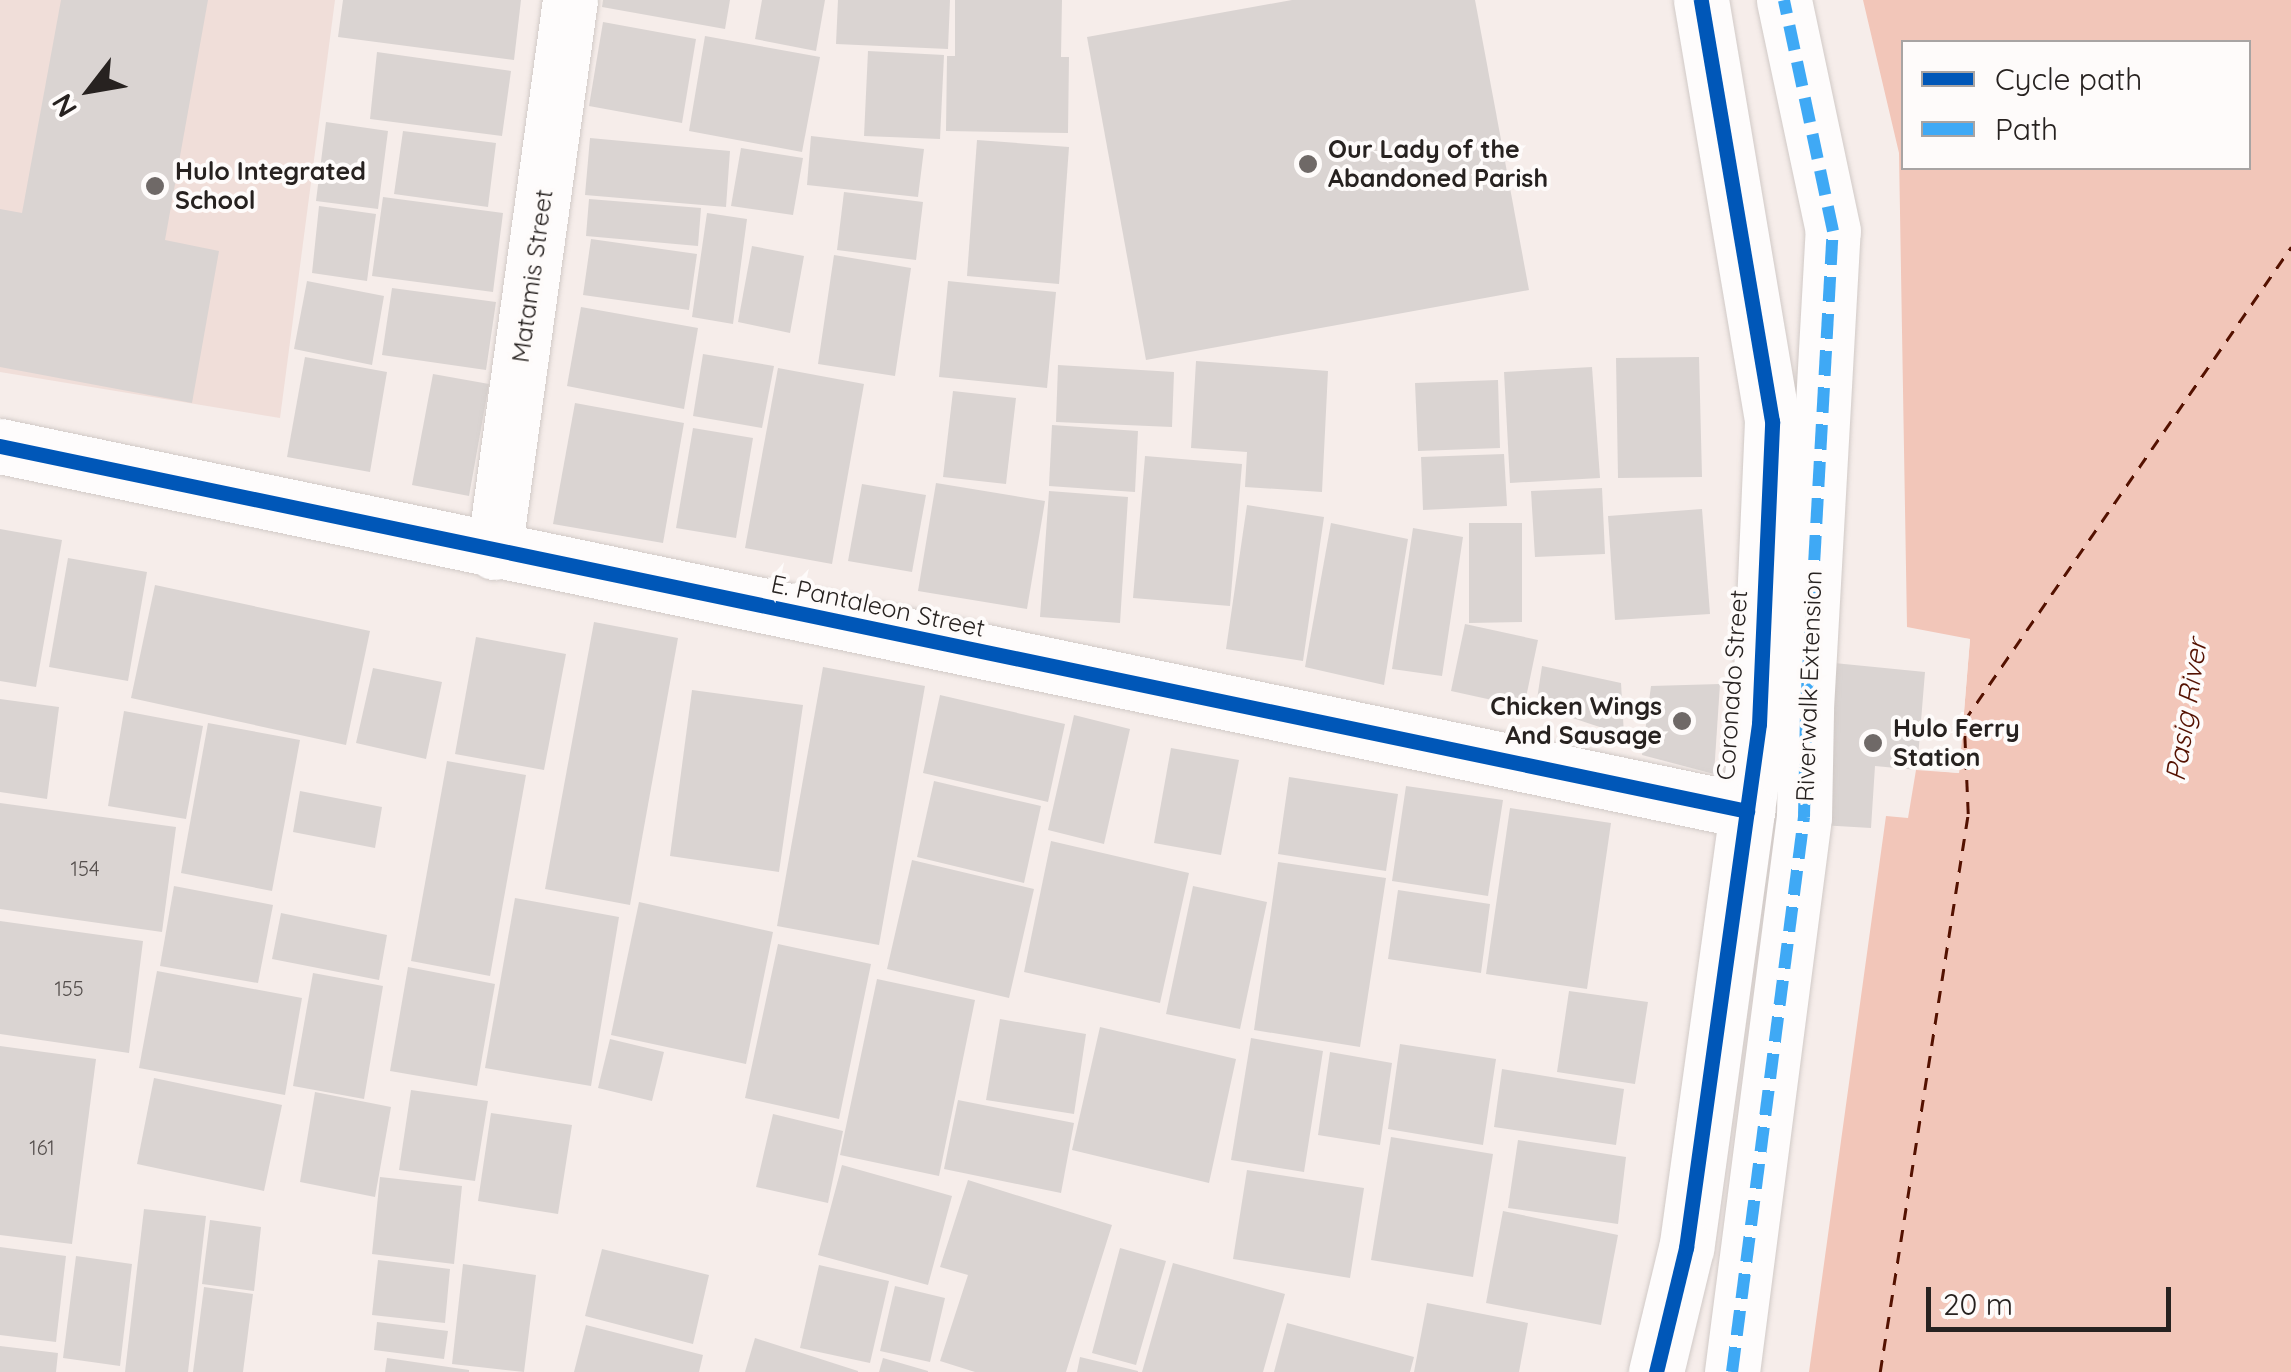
<!DOCTYPE html>
<html>
<head>
<meta charset="utf-8">
<style>
	body { margin:0 }
	#map { position:relative; width:2291px; height:1372px; overflow:hidden; background:#f6edea; font-family:Quicksand,sans-serif }
	div>[style] { position:absolute }
	.built>* { inset:0; background:#f0ded9 }
	.water>* { inset:0; background:#f2c6b9 }
	.pier>* { inset:0; background:#f6edea }
	.ferry>* { height:2.5px; margin-top:-1.25px; transform-origin:0; background:repeating-linear-gradient(90deg,#541100 0 12px,transparent 0 22px) }
	.building>* { inset:0; background:#dad4d2 }
	.roads { filter:drop-shadow(0 0 2px #d1cac7) drop-shadow(0 0 2px #d1cac7) }
	.street>* { height:55px; margin:-27.5px; padding:0 27.5px; transform-origin:27.5px; border-radius:27.5px; background:#fefcfc }
	.secondary>* { height:55px; margin:-27.5px; padding:0 27.5px; transform-origin:27.5px; border-radius:27.5px; background:#fefcfc }
	.quiet>* { height:12px; margin-top:-6px; transform-origin:0; background:repeating-linear-gradient(90deg,#3fa9f5 0 25px,transparent 0 37px) }
	.cycleway>* { height:15px; margin:-7.5px; padding:0 7.5px; transform-origin:7.5px; border-radius:7.5px; background:#0057b8 }
	.dots>* { width:28px; height:28px; translate:-50% -50%; box-sizing:border-box; border:5px solid #fefbfa; border-radius:50% }
	span { translate:-50% -50%; white-space:nowrap; text-align:center; line-height:1.15; -webkit-text-stroke:8px #fefbfa; paint-order:stroke }
	.number-label { font-size:20px; color:#544e4c }
	.number-label span { -webkit-text-stroke-width:0 }
	.poi-label { font-size:25px; color:#272220; font-weight:700 }
	.left { translate:0 -50%; text-align:left }
	.right { translate:-100% -50%; text-align:right }
	.street-label { font-size:25px; color:#272220 }
	.water-label { font-size:28px; color:#541100; font-style:italic }
	.legend { position:absolute; left:1901px; top:40px; width:350px; height:130px; box-sizing:border-box; background:#fefbfa; border:2px solid #a8a4a3; margin:0; padding:12px 18px; list-style:none; font-size:30px; color:#272220 }
	.legend li { display:flex; align-items:center; gap:20px; height:50px }
	.legend b { width:50px; border:2px solid #a8a4a3 }
	.north { position:absolute; left:40px; top:40px; width:100px; height:100px; -webkit-text-stroke:8px #fefbfa; paint-order:stroke; rotate:239deg; font-size:28px; font-weight:700; line-height:40px; text-align:center; color:#272220 }
	.north::after { content:''; display:block; margin:auto; width:35px; height:45px; background:#272220; clip-path:polygon(50% 0,100% 100%,50% 72%,0 100%) }
	.scale { position:absolute; left:1926px; top:1287px; width:245px; height:45px; box-sizing:border-box; border:5px solid #272220; border-top:0; padding-left:12px; font-size:30px; line-height:35px; white-space:nowrap; color:#272220; -webkit-text-stroke:8px #fefbfa; paint-order:stroke }
</style>
</head>
<body>
<div id="map">
	<div class="built">
		<div style="clip-path:polygon(0 0,335px 0,280px 418px,0 372px)"></div>
	</div>
	<div class="water">
		<div style="clip-path:polygon(evenodd,1863px 0,2291px 0,2291px 1372px,1809px 1372px,1886px 816px,1908px 818px,1916px 770px,1959px 773px,1970px 639px,1907px 627px,1899px 153px,1863px 0,1904px 42px,2248px 42px,2248px 168px,1904px 168px,1904px 42px)"></div>
	</div>
	<div class="pier">
		<div style="clip-path:polygon(1928px 635px,1970px 639px,1959px 773px,1917px 769px,1917px 765px,1954px 768px,1959px 721px,1965px 643px)"></div>
	</div>
	<div class="ferry">
		<div style="left:1880px;top:1372px;width:565px;rotate:-81.04deg"></div>
		<div style="left:1968px;top:814px;width:93px;rotate:-92.5deg"></div>
		<div style="left:1964px;top:721px;width:576px;rotate:-55.4deg"></div>
	</div>
	<div class="building">
		<div style="clip-path:polygon(61px 0,208px 0,165px 240px,219px 251px,192px 403px,0 367px,0 209px,22px 213px)"></div>
		<div style="clip-path:polygon(343px 0,521px 0,514px 60px,338px 37px)"></div>
		<div style="clip-path:polygon(603px 0,730px 0,725px 29px,602px 7px)"></div>
		<div style="clip-path:polygon(762px 0,825px 0,816px 51px,755px 39px)"></div>
		<div style="clip-path:polygon(838px 0,950px 0,948px 49px,836px 44px)"></div>
		<div style="clip-path:polygon(955px 0,1062px 0,1061px 57px,1069px 57px,1068px 133px,946px 131px,947px 56px,955px 56px)"></div>
		<div style="clip-path:polygon(1292px 0,1475px 0,1529px 290px,1146px 360px,1087px 37px)"></div>
		<div style="clip-path:polygon(603px 22px,696px 39px,682px 123px,589px 106px)"></div>
		<div style="clip-path:polygon(705px 36px,820px 57px,802px 152px,689px 131px)"></div>
		<div style="clip-path:polygon(868px 51px,944px 55px,940px 139px,864px 136px)"></div>
		<div style="clip-path:polygon(377px 52px,511px 71px,502px 136px,370px 119px)"></div>
		<div style="clip-path:polygon(326px 122px,388px 131px,378px 209px,316px 201px)"></div>
		<div style="clip-path:polygon(403px 131px,496px 143px,488px 207px,394px 194px)"></div>
		<div style="clip-path:polygon(811px 136px,924px 149px,918px 197px,807px 185px)"></div>
		<div style="clip-path:polygon(590px 138px,730px 151px,726px 207px,585px 195px)"></div>
		<div style="clip-path:polygon(977px 140px,1069px 147px,1059px 284px,967px 276px)"></div>
		<div style="clip-path:polygon(741px 148px,803px 158px,793px 215px,731px 206px)"></div>
		<div style="clip-path:polygon(844px 192px,923px 202px,916px 260px,837px 250px)"></div>
		<div style="clip-path:polygon(383px 197px,503px 213px,493px 292px,372px 276px)"></div>
		<div style="clip-path:polygon(589px 199px,701px 208px,698px 246px,586px 236px)"></div>
		<div style="clip-path:polygon(319px 206px,376px 214px,367px 281px,312px 273px)"></div>
		<div style="clip-path:polygon(707px 213px,747px 219px,733px 324px,692px 317px)"></div>
		<div style="clip-path:polygon(591px 239px,697px 254px,689px 310px,583px 295px)"></div>
		<div style="clip-path:polygon(752px 246px,804px 256px,790px 333px,738px 322px)"></div>
		<div style="clip-path:polygon(834px 255px,911px 268px,895px 376px,818px 364px)"></div>
		<div style="clip-path:polygon(307px 281px,384px 296px,372px 365px,294px 349px)"></div>
		<div style="clip-path:polygon(948px 281px,1056px 292px,1047px 388px,939px 377px)"></div>
		<div style="clip-path:polygon(392px 288px,496px 302px,486px 370px,382px 355px)"></div>
		<div style="clip-path:polygon(581px 307px,698px 328px,684px 409px,567px 386px)"></div>
		<div style="clip-path:polygon(703px 354px,774px 366px,762px 428px,693px 416px)"></div>
		<div style="clip-path:polygon(305px 357px,387px 372px,370px 472px,287px 457px)"></div>
		<div style="clip-path:polygon(1699px 357px,1702px 477px,1618px 478px,1616px 358px)"></div>
		<div style="clip-path:polygon(1196px 361px,1328px 371px,1322px 492px,1245px 487px,1247px 452px,1191px 448px)"></div>
		<div style="clip-path:polygon(1058px 365px,1174px 372px,1172px 427px,1056px 422px)"></div>
		<div style="clip-path:polygon(1592px 367px,1600px 478px,1510px 483px,1504px 372px)"></div>
		<div style="clip-path:polygon(778px 368px,864px 384px,832px 564px,745px 548px)"></div>
		<div style="clip-path:polygon(433px 374px,489px 384px,469px 496px,412px 485px)"></div>
		<div style="clip-path:polygon(1498px 380px,1500px 448px,1418px 451px,1415px 383px)"></div>
		<div style="clip-path:polygon(953px 391px,1016px 398px,1006px 484px,943px 477px)"></div>
		<div style="clip-path:polygon(575px 403px,684px 423px,663px 543px,553px 524px)"></div>
		<div style="clip-path:polygon(1052px 425px,1138px 431px,1135px 492px,1049px 486px)"></div>
		<div style="clip-path:polygon(693px 428px,753px 438px,736px 538px,676px 528px)"></div>
		<div style="clip-path:polygon(1504px 454px,1507px 506px,1423px 510px,1421px 457px)"></div>
		<div style="clip-path:polygon(1145px 456px,1242px 464px,1230px 606px,1133px 598px)"></div>
		<div style="clip-path:polygon(936px 483px,1045px 501px,1027px 609px,918px 591px)"></div>
		<div style="clip-path:polygon(862px 484px,926px 495px,912px 572px,848px 561px)"></div>
		<div style="clip-path:polygon(1602px 488px,1605px 554px,1535px 557px,1531px 491px)"></div>
		<div style="clip-path:polygon(1049px 491px,1128px 497px,1120px 623px,1040px 617px)"></div>
		<div style="clip-path:polygon(1247px 505px,1324px 517px,1303px 661px,1226px 649px)"></div>
		<div style="clip-path:polygon(1702px 509px,1710px 614px,1615px 620px,1608px 516px)"></div>
		<div style="clip-path:polygon(1331px 523px,1408px 539px,1384px 685px,1305px 667px)"></div>
		<div style="clip-path:polygon(1469px 523px,1522px 523px,1522px 622px,1469px 623px)"></div>
		<div style="clip-path:polygon(1413px 528px,1463px 537px,1442px 676px,1392px 669px)"></div>
		<div style="clip-path:polygon(0 529px,62px 540px,36px 687px,0 681px)"></div>
		<div style="clip-path:polygon(68px 558px,147px 572px,128px 681px,49px 667px)"></div>
		<div style="clip-path:polygon(155px 585px,370px 631px,346px 745px,131px 698px)"></div>
		<div style="clip-path:polygon(594px 622px,678px 638px,630px 905px,545px 889px)"></div>
		<div style="clip-path:polygon(1465px 624px,1538px 640px,1524px 707px,1451px 691px)"></div>
		<div style="clip-path:polygon(476px 637px,566px 654px,544px 770px,455px 754px)"></div>
		<div style="clip-path:polygon(1834px 663px,1925px 672px,1917px 770px,1875px 766px,1871px 828px,1820px 825px)"></div>
		<div style="clip-path:polygon(1542px 666px,1621px 683px,1624px 735px,1536px 706px)"></div>
		<div style="clip-path:polygon(823px 667px,925px 686px,879px 945px,777px 926px)"></div>
		<div style="clip-path:polygon(373px 668px,442px 682px,426px 759px,356px 743px)"></div>
		<div style="clip-path:polygon(1720px 684px,1714px 774px,1642px 755px,1651px 686px)"></div>
		<div style="clip-path:polygon(692px 690px,803px 705px,779px 872px,670px 856px)"></div>
		<div style="clip-path:polygon(940px 695px,1065px 724px,1048px 802px,923px 773px)"></div>
		<div style="clip-path:polygon(0 699px,59px 707px,47px 799px,0 792px)"></div>
		<div style="clip-path:polygon(124px 711px,203px 726px,186px 819px,108px 806px)"></div>
		<div style="clip-path:polygon(1074px 715px,1130px 729px,1104px 844px,1048px 830px)"></div>
		<div style="clip-path:polygon(208px 723px,300px 740px,272px 891px,181px 873px)"></div>
		<div style="clip-path:polygon(1171px 748px,1239px 760px,1221px 855px,1154px 843px)"></div>
		<div style="clip-path:polygon(447px 761px,526px 775px,490px 976px,411px 961px)"></div>
		<div style="clip-path:polygon(1289px 777px,1398px 794px,1386px 871px,1278px 854px)"></div>
		<div style="clip-path:polygon(934px 781px,1041px 806px,1024px 883px,917px 857px)"></div>
		<div style="clip-path:polygon(1406px 786px,1503px 800px,1488px 896px,1392px 881px)"></div>
		<div style="clip-path:polygon(300px 791px,382px 807px,375px 848px,293px 832px)"></div>
		<div style="clip-path:polygon(0 803px,176px 827px,162px 932px,0 909px)"></div>
		<div style="clip-path:polygon(1510px 808px,1611px 823px,1587px 989px,1486px 974px)"></div>
		<div style="clip-path:polygon(1051px 841px,1189px 873px,1160px 1003px,1024px 972px)"></div>
		<div style="clip-path:polygon(912px 860px,1034px 889px,1009px 998px,887px 969px)"></div>
		<div style="clip-path:polygon(1278px 862px,1386px 878px,1360px 1047px,1254px 1030px)"></div>
		<div style="clip-path:polygon(174px 886px,273px 905px,258px 983px,160px 966px)"></div>
		<div style="clip-path:polygon(1193px 886px,1267px 902px,1240px 1029px,1166px 1014px)"></div>
		<div style="clip-path:polygon(1398px 890px,1490px 904px,1481px 973px,1388px 959px)"></div>
		<div style="clip-path:polygon(515px 898px,619px 917px,591px 1086px,485px 1068px)"></div>
		<div style="clip-path:polygon(639px 902px,773px 932px,746px 1064px,611px 1035px)"></div>
		<div style="clip-path:polygon(281px 913px,387px 935px,379px 980px,272px 959px)"></div>
		<div style="clip-path:polygon(0 921px,143px 941px,129px 1053px,0 1034px)"></div>
		<div style="clip-path:polygon(778px 944px,871px 964px,839px 1119px,745px 1098px)"></div>
		<div style="clip-path:polygon(408px 967px,495px 984px,477px 1086px,390px 1071px)"></div>
		<div style="clip-path:polygon(157px 971px,302px 998px,285px 1095px,139px 1068px)"></div>
		<div style="clip-path:polygon(313px 973px,383px 986px,364px 1099px,293px 1086px)"></div>
		<div style="clip-path:polygon(877px 979px,975px 1000px,939px 1176px,840px 1155px)"></div>
		<div style="clip-path:polygon(1569px 991px,1648px 1002px,1635px 1084px,1557px 1072px)"></div>
		<div style="clip-path:polygon(1000px 1019px,1086px 1034px,1074px 1114px,986px 1100px)"></div>
		<div style="clip-path:polygon(1100px 1027px,1236px 1059px,1209px 1183px,1072px 1150px)"></div>
		<div style="clip-path:polygon(1251px 1038px,1323px 1051px,1304px 1172px,1231px 1160px)"></div>
		<div style="clip-path:polygon(610px 1039px,664px 1052px,652px 1101px,598px 1088px)"></div>
		<div style="clip-path:polygon(1400px 1044px,1496px 1059px,1483px 1145px,1388px 1129px)"></div>
		<div style="clip-path:polygon(0 1046px,96px 1059px,72px 1244px,0 1235px)"></div>
		<div style="clip-path:polygon(1330px 1052px,1392px 1063px,1380px 1145px,1318px 1135px)"></div>
		<div style="clip-path:polygon(1502px 1069px,1624px 1089px,1616px 1145px,1494px 1127px)"></div>
		<div style="clip-path:polygon(154px 1078px,282px 1105px,264px 1191px,137px 1164px)"></div>
		<div style="clip-path:polygon(411px 1090px,488px 1101px,475px 1181px,399px 1170px)"></div>
		<div style="clip-path:polygon(315px 1092px,391px 1107px,375px 1197px,300px 1182px)"></div>
		<div style="clip-path:polygon(958px 1100px,1074px 1123px,1061px 1193px,944px 1169px)"></div>
		<div style="clip-path:polygon(491px 1113px,572px 1125px,558px 1214px,478px 1201px)"></div>
		<div style="clip-path:polygon(773px 1114px,843px 1131px,828px 1203px,756px 1187px)"></div>
		<div style="clip-path:polygon(1391px 1137px,1493px 1154px,1473px 1277px,1371px 1260px)"></div>
		<div style="clip-path:polygon(1518px 1140px,1626px 1157px,1618px 1224px,1508px 1208px)"></div>
		<div style="clip-path:polygon(842px 1165px,952px 1196px,928px 1285px,818px 1255px)"></div>
		<div style="clip-path:polygon(1247px 1170px,1364px 1188px,1350px 1278px,1233px 1259px)"></div>
		<div style="clip-path:polygon(380px 1177px,462px 1186px,454px 1264px,372px 1254px)"></div>
		<div style="clip-path:polygon(968px 1180px,1112px 1225px,1066px 1372px,975px 1372px,940px 1361px,968px 1275px,940px 1267px)"></div>
		<div style="clip-path:polygon(144px 1209px,206px 1216px,188px 1372px,125px 1372px)"></div>
		<div style="clip-path:polygon(1503px 1211px,1618px 1235px,1601px 1325px,1486px 1303px)"></div>
		<div style="clip-path:polygon(210px 1220px,261px 1227px,254px 1291px,202px 1284px)"></div>
		<div style="clip-path:polygon(0 1247px,66px 1256px,56px 1342px,0 1335px)"></div>
		<div style="clip-path:polygon(1120px 1248px,1166px 1261px,1136px 1365px,1092px 1353px)"></div>
		<div style="clip-path:polygon(602px 1249px,709px 1275px,693px 1344px,585px 1316px)"></div>
		<div style="clip-path:polygon(76px 1256px,132px 1264px,120px 1366px,63px 1358px)"></div>
		<div style="clip-path:polygon(378px 1260px,450px 1269px,445px 1323px,372px 1315px)"></div>
		<div style="clip-path:polygon(1173px 1263px,1285px 1294px,1263px 1372px,1142px 1372px)"></div>
		<div style="clip-path:polygon(463px 1264px,536px 1275px,524px 1372px,452px 1364px)"></div>
		<div style="clip-path:polygon(819px 1265px,889px 1281px,870px 1363px,800px 1348px)"></div>
		<div style="clip-path:polygon(895px 1286px,945px 1298px,930px 1362px,880px 1351px)"></div>
		<div style="clip-path:polygon(204px 1287px,253px 1294px,243px 1372px,193px 1372px)"></div>
		<div style="clip-path:polygon(1427px 1303px,1528px 1323px,1519px 1372px,1414px 1372px)"></div>
		<div style="clip-path:polygon(377px 1322px,448px 1331px,444px 1359px,374px 1350px)"></div>
		<div style="clip-path:polygon(1287px 1323px,1414px 1357px,1410px 1372px,1274px 1372px)"></div>
		<div style="clip-path:polygon(586px 1325px,703px 1355px,699px 1372px,574px 1372px)"></div>
		<div style="clip-path:polygon(755px 1338px,858px 1371px,858px 1372px,745px 1372px)"></div>
		<div style="clip-path:polygon(0 1346px,58px 1353px,56px 1372px,0 1372px)"></div>
		<div style="clip-path:polygon(1080px 1357px,1138px 1371px,1138px 1372px,1077px 1372px)"></div>
		<div style="clip-path:polygon(387px 1358px,469px 1370px,469px 1372px,385px 1372px)"></div>
		<div style="clip-path:polygon(883px 1358px,928px 1371px,928px 1372px,879px 1372px)"></div>
	</div>
	<div class="roads">
		<div class="street">
			<div style="left:1701px;top:0;width:427px;rotate:80.4deg"></div>
			<div style="left:1772px;top:421px;width:303px;rotate:92.5deg"></div>
			<div style="left:1759px;top:724px;width:88px;rotate:97.9deg"></div>
			<div style="left:494px;top:552px;width:557px;rotate:-82.16deg"></div>
			<div style="left:1732px;top:1372px;width:560px;rotate:-82.61deg"></div>
			<div style="left:1804px;top:817px;width:109px;rotate:-88.9deg"></div>
			<div style="left:1806px;top:708px;width:478px;rotate:-86.8deg"></div>
			<div style="left:1833px;top:231px;width:236px;rotate:-102deg"></div>
		</div>
		<div class="secondary">
			<div style="left:0;top:446px;width:1785px;rotate:11.8deg"></div>
			<div style="left:1747px;top:811px;width:441px;rotate:97.9deg"></div>
			<div style="left:1686px;top:1248px;width:128px;rotate:103.6deg"></div>
		</div>
	</div>
	<div class="quiet">
		<div style="left:1732px;top:1372px;width:560px;rotate:-82.61deg"></div>
		<div style="left:1804px;top:817px;width:109px;rotate:-88.9deg"></div>
		<div style="left:1806px;top:708px;width:478px;rotate:-86.8deg"></div>
		<div style="left:1833px;top:231px;width:236px;rotate:-102deg"></div>
	</div>
	<div class="cycleway">
		<div style="left:0;top:446px;width:1785px;rotate:11.8deg"></div>
		<div style="left:1656px;top:1372px;width:128px;rotate:-76.4deg"></div>
		<div style="left:1686px;top:1248px;width:529px;rotate:-82.07deg"></div>
		<div style="left:1759px;top:724px;width:303px;rotate:-87.5deg"></div>
		<div style="left:1772px;top:421px;width:427px;rotate:-99.6deg"></div>
	</div>
	<div class="dots">
		<div style="left:1308px;top:164px;background:#6f6967"></div>
		<div style="left:155px;top:186px;background:#6f6967"></div>
		<div style="left:1682px;top:721px;background:#6f6967"></div>
		<div style="left:1873px;top:743px;background:#6f6967"></div>
	</div>
	<div class="number-label">
		<span style="left:85px;top:868px">154</span>
		<span style="left:69px;top:988px">155</span>
		<span style="left:42px;top:1147px">161</span>
	</div>
	<div class="poi-label">
		<span class="left" style="left:1328px;top:164px">Our Lady of the<br>Abandoned Parish</span>
		<span class="left" style="left:175px;top:186px">Hulo Integrated<br>School</span>
		<span class="right" style="left:1662px;top:721px">Chicken Wings<br>And Sausage</span>
		<span class="left" style="left:1893px;top:743px">Hulo Ferry<br>Station</span>
	</div>
	<div class="street-label">
		<span style="left:532px;top:276px;rotate:-82deg">Matamis Street</span>
		<span style="left:878px;top:606px;rotate:12deg">E. Pantaleon Street</span>
		<span style="left:1732px;top:685px;rotate:-86deg">Coronado Street</span>
		<span style="left:1809px;top:686px;rotate:-88deg">Riverwalk Extension</span>
	</div>
	<div class="water-label">
		<span style="left:2186px;top:710px;rotate:-81deg">Pasig River</span>
	</div>
	<ul class="legend">
	<li><b style="height:12px;background:#0057b8"></b>Cycle path</li>
	<li><b style="height:12px;background:#3fa9f5"></b>Path</li>
	</ul>
	<div class="north">N</div>
	<div class="scale">20 m</div>
</div>
</body>
</html>
